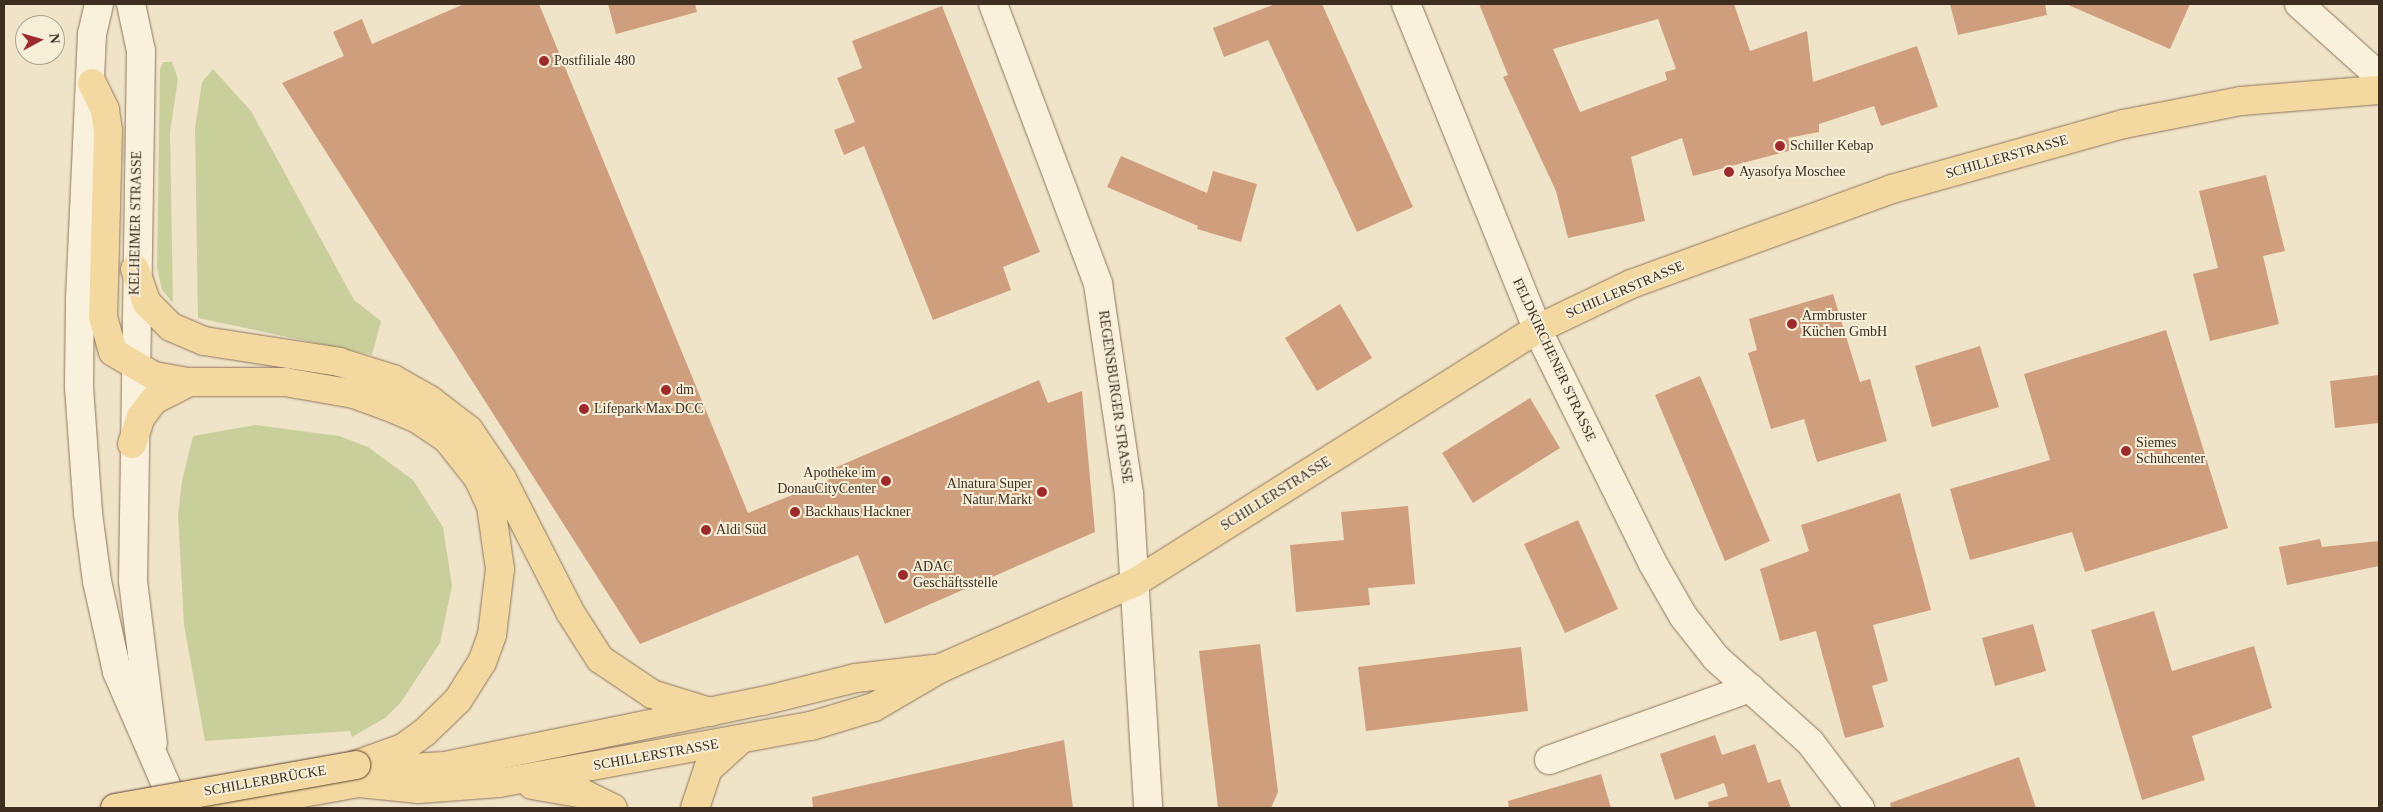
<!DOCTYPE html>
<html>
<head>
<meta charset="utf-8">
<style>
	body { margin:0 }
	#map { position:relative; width:2383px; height:812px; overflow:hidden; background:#f0e4c8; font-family:Georgia,serif }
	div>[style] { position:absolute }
	.green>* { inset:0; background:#c9cf9b }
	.building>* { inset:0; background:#cf9f7d }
	.roads { filter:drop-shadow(0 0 1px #8d765c) drop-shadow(0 0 1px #8d765c) }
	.minor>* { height:28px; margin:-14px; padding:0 14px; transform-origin:14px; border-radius:14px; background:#faf1dc }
	.tertiary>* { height:28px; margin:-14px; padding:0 14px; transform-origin:14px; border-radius:14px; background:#faf1dc }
	.primary>* { height:28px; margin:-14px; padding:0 14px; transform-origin:14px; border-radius:14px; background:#f3d9a0 }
	.bridges { filter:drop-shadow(0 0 1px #5b4430) drop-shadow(0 0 1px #5b4430) }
	.primary-bridge>* { height:28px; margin:-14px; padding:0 14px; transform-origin:14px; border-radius:14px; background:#f3d9a0 }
	.dots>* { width:14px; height:14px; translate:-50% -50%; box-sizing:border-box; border:2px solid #f7eed8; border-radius:50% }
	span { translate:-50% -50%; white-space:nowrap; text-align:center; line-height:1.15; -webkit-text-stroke:4px #f7eed8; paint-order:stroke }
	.poi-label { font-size:14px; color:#3d2e20 }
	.left { translate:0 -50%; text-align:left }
	.right { translate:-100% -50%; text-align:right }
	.street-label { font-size:14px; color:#3d2e20 }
	.frame { position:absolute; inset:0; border:5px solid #3d2e20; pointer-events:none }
	.north { position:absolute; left:15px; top:15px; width:50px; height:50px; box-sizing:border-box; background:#f7eed8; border:1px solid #ada18e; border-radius:50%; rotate:84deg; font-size:14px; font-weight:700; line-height:20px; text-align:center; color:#3d2e20 }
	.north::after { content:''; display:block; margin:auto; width:18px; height:22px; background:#9e2a2b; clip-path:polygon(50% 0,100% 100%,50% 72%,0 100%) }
</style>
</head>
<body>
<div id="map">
	<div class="green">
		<div style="clip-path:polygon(172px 62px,178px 79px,170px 132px,173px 303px,162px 290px,157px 268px,160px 69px,163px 62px)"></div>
		<div style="clip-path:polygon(213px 69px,251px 111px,354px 300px,381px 321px,372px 355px,198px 318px,195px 128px,202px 82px)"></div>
		<div style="clip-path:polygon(255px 425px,339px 436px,368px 447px,413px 480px,443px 527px,452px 586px,440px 643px,401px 702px,385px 718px,352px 737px,350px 731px,205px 741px,184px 625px,178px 515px,182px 481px,193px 436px)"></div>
	</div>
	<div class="building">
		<div style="clip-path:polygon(464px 4px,539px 4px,748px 513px,829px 480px,825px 472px,1039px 380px,1048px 403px,1082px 391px,1095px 532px,885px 624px,858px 555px,640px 644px,282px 83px,344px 56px,333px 32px,362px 19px,372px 44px)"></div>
		<div style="clip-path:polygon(608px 4px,695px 4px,697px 12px,616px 34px)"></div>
		<div style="clip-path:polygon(1275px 4px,1322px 4px,1413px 207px,1357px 232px,1268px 40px,1224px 57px,1213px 28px)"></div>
		<div style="clip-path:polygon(evenodd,1479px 4px,1734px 4px,1750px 51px,1807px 31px,1813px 82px,1917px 46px,1938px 107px,1881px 126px,1874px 106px,1819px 124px,1819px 132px,1788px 138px,1792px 150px,1693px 176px,1682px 138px,1631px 157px,1645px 221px,1568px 238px,1556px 191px,1503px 77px,1508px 75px,1479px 4px,1658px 19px,1676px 69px,1665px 72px,1667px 80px,1580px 112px,1553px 49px,1658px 19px)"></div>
		<div style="clip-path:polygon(1950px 4px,2045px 4px,2047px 15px,1958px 35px)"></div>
		<div style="clip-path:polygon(2066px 4px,2190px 4px,2170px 49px)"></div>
		<div style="clip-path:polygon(942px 6px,1040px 252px,1003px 267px,1011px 290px,933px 320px,864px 146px,844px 155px,834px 130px,855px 122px,837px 78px,862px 68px,852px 41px)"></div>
		<div style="clip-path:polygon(1121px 156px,1207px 193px,1213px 171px,1257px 184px,1241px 242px,1197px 229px,1198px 226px,1107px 187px)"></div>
		<div style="clip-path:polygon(2266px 175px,2285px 251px,2263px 256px,2279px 324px,2210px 341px,2193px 274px,2218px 268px,2199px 191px)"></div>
		<div style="clip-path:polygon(1833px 294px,1860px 382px,1870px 379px,1887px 441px,1817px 462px,1804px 419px,1771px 429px,1748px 353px,1757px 350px,1749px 319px)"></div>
		<div style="clip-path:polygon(1340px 304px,1372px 358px,1317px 391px,1285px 338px)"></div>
		<div style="clip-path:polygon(2166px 330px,2228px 528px,2085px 572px,2072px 532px,1970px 560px,1950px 489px,2050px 460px,2024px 374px)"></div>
		<div style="clip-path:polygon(1980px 346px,1999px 407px,1932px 427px,1915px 366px)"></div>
		<div style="clip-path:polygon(2379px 375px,2379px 423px,2335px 428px,2330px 381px)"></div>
		<div style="clip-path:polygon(1700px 376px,1770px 541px,1725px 561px,1655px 395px)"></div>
		<div style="clip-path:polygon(1530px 398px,1560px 448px,1473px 503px,1442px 453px)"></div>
		<div style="clip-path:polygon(1900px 493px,1931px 610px,1873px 625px,1888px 681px,1872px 686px,1884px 727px,1845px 738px,1816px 631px,1780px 641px,1760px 569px,1809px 551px,1801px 525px)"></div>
		<div style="clip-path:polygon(1408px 506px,1415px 584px,1368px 588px,1370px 605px,1296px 612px,1290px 545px,1344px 540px,1341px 512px)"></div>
		<div style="clip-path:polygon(1578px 520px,1618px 609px,1565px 633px,1524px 544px)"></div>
		<div style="clip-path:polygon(2320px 539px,2322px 547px,2379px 541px,2379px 566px,2287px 585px,2279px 547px)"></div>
		<div style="clip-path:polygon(2154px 611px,2172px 671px,2254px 646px,2272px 708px,2192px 736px,2205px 780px,2142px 800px,2091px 630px)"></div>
		<div style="clip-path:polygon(2033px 624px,2046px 671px,1995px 686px,1982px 638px)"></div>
		<div style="clip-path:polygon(1260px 644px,1278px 792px,1271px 808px,1218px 808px,1199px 651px)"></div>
		<div style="clip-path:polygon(1521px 647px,1528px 711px,1366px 731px,1358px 667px)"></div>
		<div style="clip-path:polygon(1715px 735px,1722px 755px,1755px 744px,1768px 783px,1780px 779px,1791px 808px,1709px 808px,1708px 802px,1728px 796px,1724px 783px,1675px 800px,1660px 754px)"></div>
		<div style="clip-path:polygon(1064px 740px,1073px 808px,813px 808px,812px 797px)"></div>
		<div style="clip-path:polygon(2019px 757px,2036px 808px,1891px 808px,1890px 803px)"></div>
		<div style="clip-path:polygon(1601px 774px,1611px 808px,1509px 808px,1508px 801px)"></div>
	</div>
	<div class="roads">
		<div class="minor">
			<div style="left:993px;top:4px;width:299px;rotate:69.4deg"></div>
			<div style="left:1098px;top:284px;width:212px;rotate:81.6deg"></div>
			<div style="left:1129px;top:494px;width:315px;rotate:86.5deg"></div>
			<div style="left:1406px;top:4px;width:350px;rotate:68deg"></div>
			<div style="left:1537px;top:329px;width:260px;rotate:63.7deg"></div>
			<div style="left:1652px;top:562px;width:62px;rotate:60.1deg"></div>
			<div style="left:1683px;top:616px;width:53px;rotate:51.8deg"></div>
			<div style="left:1716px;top:658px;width:126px;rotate:41.8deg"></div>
			<div style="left:1810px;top:742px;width:83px;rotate:52.9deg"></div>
			<div style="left:2299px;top:4px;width:108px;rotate:42deg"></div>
			<div style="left:1549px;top:760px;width:214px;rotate:-19.7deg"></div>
		</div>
		<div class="tertiary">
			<div style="left:99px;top:4px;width:31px;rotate:103deg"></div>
			<div style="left:92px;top:34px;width:267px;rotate:92.6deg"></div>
			<div style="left:80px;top:301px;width:86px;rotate:90.7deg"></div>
			<div style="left:79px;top:387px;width:126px;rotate:85.9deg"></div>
			<div style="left:88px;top:513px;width:69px;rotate:82.5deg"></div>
			<div style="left:97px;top:581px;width:93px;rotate:77.6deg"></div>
			<div style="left:117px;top:672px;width:148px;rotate:66.5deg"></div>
			<div style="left:131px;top:4px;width:48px;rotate:78deg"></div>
			<div style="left:141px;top:51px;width:530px;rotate:90.86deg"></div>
			<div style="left:133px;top:581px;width:163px;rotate:83deg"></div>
		</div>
		<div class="primary">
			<div style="left:92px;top:83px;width:30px;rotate:64deg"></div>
			<div style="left:105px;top:110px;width:21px;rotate:82deg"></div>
			<div style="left:108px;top:131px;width:186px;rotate:91.5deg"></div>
			<div style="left:103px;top:317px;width:36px;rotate:74deg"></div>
			<div style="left:113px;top:352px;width:48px;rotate:30.3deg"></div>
			<div style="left:154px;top:376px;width:36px;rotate:10deg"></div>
			<div style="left:189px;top:382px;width:96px"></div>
			<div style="left:285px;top:382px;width:70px;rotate:9.9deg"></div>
			<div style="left:354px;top:394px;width:33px;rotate:20deg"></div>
			<div style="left:385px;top:405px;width:34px;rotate:23deg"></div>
			<div style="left:416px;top:418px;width:37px;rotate:34deg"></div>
			<div style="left:447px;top:439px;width:50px;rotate:51.5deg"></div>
			<div style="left:478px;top:478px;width:31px;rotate:65deg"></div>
			<div style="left:491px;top:506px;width:64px;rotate:81.9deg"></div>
			<div style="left:500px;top:569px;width:66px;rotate:96.9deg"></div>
			<div style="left:492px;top:635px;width:29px;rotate:110deg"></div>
			<div style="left:482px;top:662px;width:45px;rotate:122.3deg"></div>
			<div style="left:458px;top:700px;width:46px;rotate:135.9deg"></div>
			<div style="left:425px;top:732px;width:27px;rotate:144deg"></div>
			<div style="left:403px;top:748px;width:50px;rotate:160.1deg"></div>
			<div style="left:135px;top:269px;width:36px;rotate:71deg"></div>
			<div style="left:147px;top:303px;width:34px;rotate:45deg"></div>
			<div style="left:171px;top:327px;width:36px;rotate:23deg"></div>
			<div style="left:204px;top:341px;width:137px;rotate:8.8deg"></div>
			<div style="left:339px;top:362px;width:57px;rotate:17.5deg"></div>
			<div style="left:393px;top:379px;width:43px;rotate:29.6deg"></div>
			<div style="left:430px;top:400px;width:49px;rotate:37.6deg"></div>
			<div style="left:469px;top:430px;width:59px;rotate:56deg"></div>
			<div style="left:502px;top:479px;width:149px;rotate:62.9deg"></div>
			<div style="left:570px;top:612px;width:56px;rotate:57.4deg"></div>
			<div style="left:600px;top:659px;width:63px;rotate:33.9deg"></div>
			<div style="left:652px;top:694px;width:61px;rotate:17.2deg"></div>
			<div style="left:132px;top:444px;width:28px;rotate:-72deg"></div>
			<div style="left:141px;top:417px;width:21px;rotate:-53deg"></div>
			<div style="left:154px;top:400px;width:39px;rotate:-27deg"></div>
			<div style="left:377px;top:770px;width:68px;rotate:-3.4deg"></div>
			<div style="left:445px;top:766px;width:325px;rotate:-11.6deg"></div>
			<div style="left:763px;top:701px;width:96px;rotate:-13.9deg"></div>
			<div style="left:856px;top:678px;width:78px;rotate:-6.7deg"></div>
			<div style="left:532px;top:785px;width:53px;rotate:9.8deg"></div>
			<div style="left:584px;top:794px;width:32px;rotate:26deg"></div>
			<div style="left:218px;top:808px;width:143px;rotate:-10.1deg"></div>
			<div style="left:359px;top:783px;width:60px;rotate:5.7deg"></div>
			<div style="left:419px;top:789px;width:80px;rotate:-4.3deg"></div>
			<div style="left:499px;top:783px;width:317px;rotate:-10.4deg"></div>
			<div style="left:811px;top:726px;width:66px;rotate:-16.8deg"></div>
			<div style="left:874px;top:707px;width:78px;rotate:-30.2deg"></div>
			<div style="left:941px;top:668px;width:211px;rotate:-23.8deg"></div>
			<div style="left:1134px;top:583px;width:476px;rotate:-32.2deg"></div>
			<div style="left:1537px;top:329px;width:104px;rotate:-25.6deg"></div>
			<div style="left:1631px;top:284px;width:278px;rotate:-20deg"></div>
			<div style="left:1892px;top:189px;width:241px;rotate:-15.7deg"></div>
			<div style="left:2124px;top:124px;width:119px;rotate:-11.1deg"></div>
			<div style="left:2241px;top:101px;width:138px;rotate:-4.6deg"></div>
			<div style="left:695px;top:808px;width:41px;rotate:-71.6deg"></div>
			<div style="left:708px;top:769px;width:42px;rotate:-42.1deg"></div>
		</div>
	</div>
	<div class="bridges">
		<div class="primary-bridge">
			<div style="left:115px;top:808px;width:245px;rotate:-10.1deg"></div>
		</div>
	</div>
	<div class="dots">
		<div style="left:544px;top:61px;background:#9e2a2b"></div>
		<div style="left:1780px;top:146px;background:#9e2a2b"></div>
		<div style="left:1729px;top:172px;background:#9e2a2b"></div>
		<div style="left:1792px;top:324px;background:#9e2a2b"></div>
		<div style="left:666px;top:390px;background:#9e2a2b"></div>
		<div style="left:584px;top:409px;background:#9e2a2b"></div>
		<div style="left:2126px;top:451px;background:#9e2a2b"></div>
		<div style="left:886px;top:481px;background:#9e2a2b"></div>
		<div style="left:1042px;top:492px;background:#9e2a2b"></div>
		<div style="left:795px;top:512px;background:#9e2a2b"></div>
		<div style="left:706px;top:530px;background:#9e2a2b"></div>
		<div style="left:903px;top:575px;background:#9e2a2b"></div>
	</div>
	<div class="poi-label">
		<span class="left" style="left:554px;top:61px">Postfiliale 480</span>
		<span class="left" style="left:1790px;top:146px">Schiller Kebap</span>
		<span class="left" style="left:1739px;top:172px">Ayasofya Moschee</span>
		<span class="left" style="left:1802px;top:324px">Armbruster<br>Küchen GmbH</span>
		<span class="left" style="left:676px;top:390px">dm</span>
		<span class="left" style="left:594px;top:409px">Lifepark Max DCC</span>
		<span class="left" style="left:2136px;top:451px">Siemes<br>Schuhcenter</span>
		<span class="right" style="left:876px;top:481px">Apotheke im<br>DonauCityCenter</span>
		<span class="right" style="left:1032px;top:492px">Alnatura Super<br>Natur Markt</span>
		<span class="left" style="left:805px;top:512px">Backhaus Hackner</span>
		<span class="left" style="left:716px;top:530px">Aldi Süd</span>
		<span class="left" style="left:913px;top:575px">ADAC<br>Geschäftsstelle</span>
	</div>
	<div class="street-label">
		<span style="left:2007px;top:157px;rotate:-16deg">SCHILLERSTRASSE</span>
		<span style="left:136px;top:223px;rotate:-89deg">KELHEIMER STRASSE</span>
		<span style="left:1625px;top:290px;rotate:-23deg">SCHILLERSTRASSE</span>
		<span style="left:1554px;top:360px;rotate:65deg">FELDKIRCHENER STRASSE</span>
		<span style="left:1115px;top:397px;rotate:82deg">REGENSBURGER STRASSE</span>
		<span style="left:1276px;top:494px;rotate:-32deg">SCHILLERSTRASSE</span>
		<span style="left:656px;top:755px;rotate:-10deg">SCHILLERSTRASSE</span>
		<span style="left:265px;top:781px;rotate:-10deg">SCHILLERBRÜCKE</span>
	</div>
	<div class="frame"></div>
	<div class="north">N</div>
</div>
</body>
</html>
